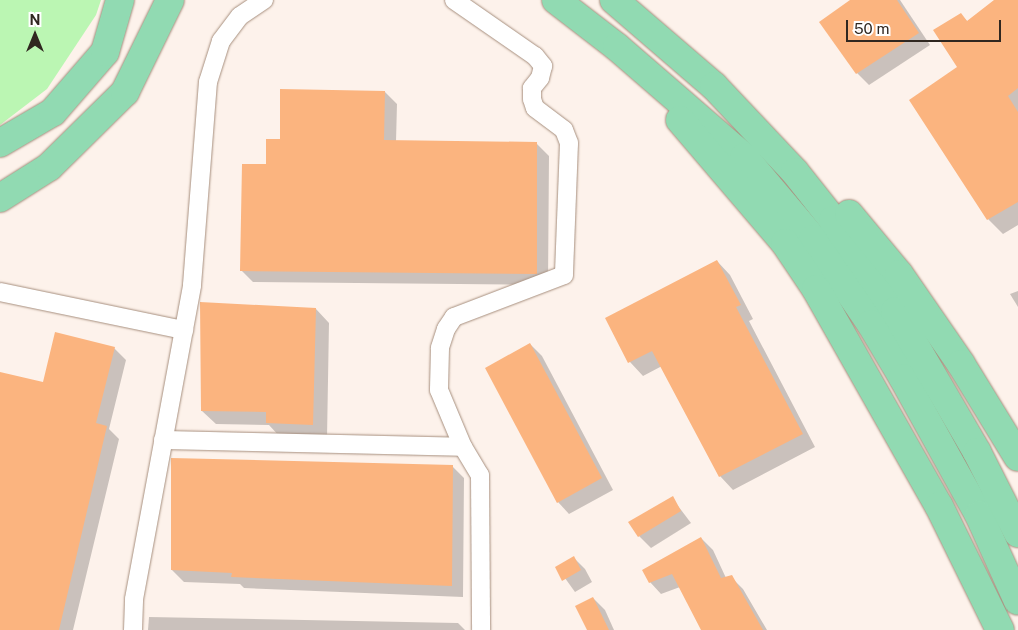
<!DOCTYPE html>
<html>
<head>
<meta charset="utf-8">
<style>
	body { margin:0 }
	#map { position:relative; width:1018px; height:630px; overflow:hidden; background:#fdf2eb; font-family:"Public Sans",sans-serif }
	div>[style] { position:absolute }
	.green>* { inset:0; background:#bbf6b3 }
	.shadow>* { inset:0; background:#0003 }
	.building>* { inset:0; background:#fbb47f }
	.roads { filter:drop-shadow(0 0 1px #a78f7e) drop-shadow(0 0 1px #a78f7e) }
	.street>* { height:18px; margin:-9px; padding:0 9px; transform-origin:9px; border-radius:9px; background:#fff }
	.highway>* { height:28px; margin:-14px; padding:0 14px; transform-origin:14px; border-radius:14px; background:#91dab2 }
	span { translate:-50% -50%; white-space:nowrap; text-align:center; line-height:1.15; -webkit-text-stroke:4.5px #fff; paint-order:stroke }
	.north { position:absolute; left:10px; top:10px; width:50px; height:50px; -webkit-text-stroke:4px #fff; paint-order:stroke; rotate:0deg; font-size:14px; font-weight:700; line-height:20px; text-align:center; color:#302720 }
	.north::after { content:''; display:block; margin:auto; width:18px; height:22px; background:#302720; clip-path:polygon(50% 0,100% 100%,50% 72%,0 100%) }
	.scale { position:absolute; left:846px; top:20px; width:155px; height:22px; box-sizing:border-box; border:2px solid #302720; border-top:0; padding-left:6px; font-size:15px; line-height:18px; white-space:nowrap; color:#302720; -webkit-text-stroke:4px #fff; paint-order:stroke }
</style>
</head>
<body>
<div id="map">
	<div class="green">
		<div style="clip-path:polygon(0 0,101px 0,96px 15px,47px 89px,0 125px)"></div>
	</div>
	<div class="shadow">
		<div style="clip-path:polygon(852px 0,900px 0,930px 45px,869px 85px,857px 73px)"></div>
		<div style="clip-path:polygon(996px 0,1018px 0,1018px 225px,1003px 234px,988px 219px,958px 68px,961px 15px,968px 22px)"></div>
		<div style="clip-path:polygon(385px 92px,397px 104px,396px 142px,537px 144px,549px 156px,548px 285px,253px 282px,241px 270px,268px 165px,281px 141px)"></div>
		<div style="clip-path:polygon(717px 261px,730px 275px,753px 319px,749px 321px,815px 447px,733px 490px,720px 476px,662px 366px,643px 376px,630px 362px,607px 318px)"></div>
		<div style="clip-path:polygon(1018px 291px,1018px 307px,1010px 294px)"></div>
		<div style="clip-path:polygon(316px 309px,329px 323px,327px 438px,280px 437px,269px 425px,216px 424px,202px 411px)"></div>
		<div style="clip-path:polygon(530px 344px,542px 356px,613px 490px,569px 514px,558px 502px)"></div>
		<div style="clip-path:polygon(114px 348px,126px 360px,109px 429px,119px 439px,73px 630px,0 630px,0 373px,44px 383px)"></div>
		<div style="clip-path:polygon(453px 467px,464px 478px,463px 597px,244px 588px,240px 584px,184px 582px,172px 570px)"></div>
		<div style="clip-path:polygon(672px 498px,691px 523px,651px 548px,639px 536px)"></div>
		<div style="clip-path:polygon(701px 538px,713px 550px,726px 578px,731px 577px,743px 589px,767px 630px,702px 630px,680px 587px,661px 594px,650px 582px)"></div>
		<div style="clip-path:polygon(574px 558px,585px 569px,592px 582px,575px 592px,557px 567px)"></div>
		<div style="clip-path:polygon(593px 598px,605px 610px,614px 630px,589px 630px)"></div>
		<div style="clip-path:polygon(149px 617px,458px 623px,465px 630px,148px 630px)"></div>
	</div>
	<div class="building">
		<div style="clip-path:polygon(850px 0,897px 0,919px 33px,856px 74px,819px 22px)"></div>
		<div style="clip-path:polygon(994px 0,1018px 0,1018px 88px,1008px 96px,1018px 112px,1018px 202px,987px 220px,909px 100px,957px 67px,933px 30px,961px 13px,967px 21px)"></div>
		<div style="clip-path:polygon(280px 89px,385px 91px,384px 140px,537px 142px,537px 274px,240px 271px,242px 164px,266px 164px,266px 139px,280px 139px)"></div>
		<div style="clip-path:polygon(717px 260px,741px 305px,736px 307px,803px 434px,719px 477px,652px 351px,628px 363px,605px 318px)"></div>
		<div style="clip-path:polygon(200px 302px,316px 308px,313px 425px,266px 423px,266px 412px,201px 411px)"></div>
		<div style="clip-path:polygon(55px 332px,115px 347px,96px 423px,107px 426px,59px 630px,0 630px,0 372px,43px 382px)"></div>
		<div style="clip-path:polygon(530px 343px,602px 478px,557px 503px,485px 368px)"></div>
		<div style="clip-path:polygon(171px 458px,453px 465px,452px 586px,231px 577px,232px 573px,171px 570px)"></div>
		<div style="clip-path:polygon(673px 496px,681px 511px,638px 537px,628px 522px)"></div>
		<div style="clip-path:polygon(701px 537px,721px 578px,732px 575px,763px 630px,701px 630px,672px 574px,649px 583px,642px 570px)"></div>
		<div style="clip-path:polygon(574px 556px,581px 570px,562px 581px,555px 567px)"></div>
		<div style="clip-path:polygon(593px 597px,609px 630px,587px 630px,575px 606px)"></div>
	</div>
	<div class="roads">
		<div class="street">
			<div style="left:454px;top:0;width:98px;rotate:34.7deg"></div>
			<div style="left:535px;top:56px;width:13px;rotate:51deg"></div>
			<div style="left:543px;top:66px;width:12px;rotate:104deg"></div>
			<div style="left:540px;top:78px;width:13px;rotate:129deg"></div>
			<div style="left:532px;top:88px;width:11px;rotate:90deg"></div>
			<div style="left:532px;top:99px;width:9px;rotate:72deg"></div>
			<div style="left:535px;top:108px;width:36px;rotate:37deg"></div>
			<div style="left:564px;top:130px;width:14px;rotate:69deg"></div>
			<div style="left:569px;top:143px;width:132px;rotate:92.2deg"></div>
			<div style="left:564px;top:275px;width:118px;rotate:159.1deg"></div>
			<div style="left:454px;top:317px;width:14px;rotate:124deg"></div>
			<div style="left:446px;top:329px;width:20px;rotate:108deg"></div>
			<div style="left:440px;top:348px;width:42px;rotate:91.4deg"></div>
			<div style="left:439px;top:390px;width:62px;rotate:67.2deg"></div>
			<div style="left:463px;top:447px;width:33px;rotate:59deg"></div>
			<div style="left:480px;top:475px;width:155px;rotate:89.6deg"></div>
			<div style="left:0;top:292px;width:188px;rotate:11.7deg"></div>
			<div style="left:163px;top:440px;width:300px;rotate:1.3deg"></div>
			<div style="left:133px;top:630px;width:31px;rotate:-88deg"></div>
			<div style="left:134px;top:599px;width:319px;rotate:-79.5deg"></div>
			<div style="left:192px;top:285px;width:204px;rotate:-85.5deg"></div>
			<div style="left:208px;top:82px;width:43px;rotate:-72.4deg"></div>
			<div style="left:221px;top:41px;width:31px;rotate:-53deg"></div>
			<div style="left:240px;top:16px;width:29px;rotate:-34deg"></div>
		</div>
		<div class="highway">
			<div style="left:556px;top:0;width:77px;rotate:37.6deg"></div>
			<div style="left:617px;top:47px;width:168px;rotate:40.9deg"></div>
			<div style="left:744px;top:157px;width:107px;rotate:49.9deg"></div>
			<div style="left:813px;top:239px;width:103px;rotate:55.7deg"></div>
			<div style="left:871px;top:324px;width:63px;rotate:59.3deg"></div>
			<div style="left:903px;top:378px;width:157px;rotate:61deg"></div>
			<div style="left:979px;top:515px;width:94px;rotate:65.6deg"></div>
			<div style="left:614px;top:0;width:132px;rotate:40.7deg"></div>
			<div style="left:714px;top:86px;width:118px;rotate:46.7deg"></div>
			<div style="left:795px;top:172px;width:61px;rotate:51.6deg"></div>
			<div style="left:833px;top:220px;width:110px;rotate:55.7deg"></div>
			<div style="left:895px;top:311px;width:163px;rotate:59.8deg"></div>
			<div style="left:977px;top:452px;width:91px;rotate:63.2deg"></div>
			<div style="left:680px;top:120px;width:162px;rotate:49.5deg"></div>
			<div style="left:785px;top:243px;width:55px;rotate:56deg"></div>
			<div style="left:816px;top:289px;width:249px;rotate:60.5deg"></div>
			<div style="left:939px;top:506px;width:138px;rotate:63.8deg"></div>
			<div style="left:0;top:143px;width:61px;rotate:-30.3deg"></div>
			<div style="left:53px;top:112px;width:79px;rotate:-49.1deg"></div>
			<div style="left:105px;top:52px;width:54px;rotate:-73.9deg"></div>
			<div style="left:0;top:198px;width:58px;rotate:-32.3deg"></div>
			<div style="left:49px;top:167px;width:107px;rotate:-44.6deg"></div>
			<div style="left:125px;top:92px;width:102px;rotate:-63.9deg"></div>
			<div style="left:849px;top:214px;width:78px;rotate:50.2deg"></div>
			<div style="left:899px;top:274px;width:109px;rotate:55.4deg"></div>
			<div style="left:961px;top:364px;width:109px;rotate:58.5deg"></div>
		</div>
	</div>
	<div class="north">N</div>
	<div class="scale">50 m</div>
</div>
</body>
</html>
